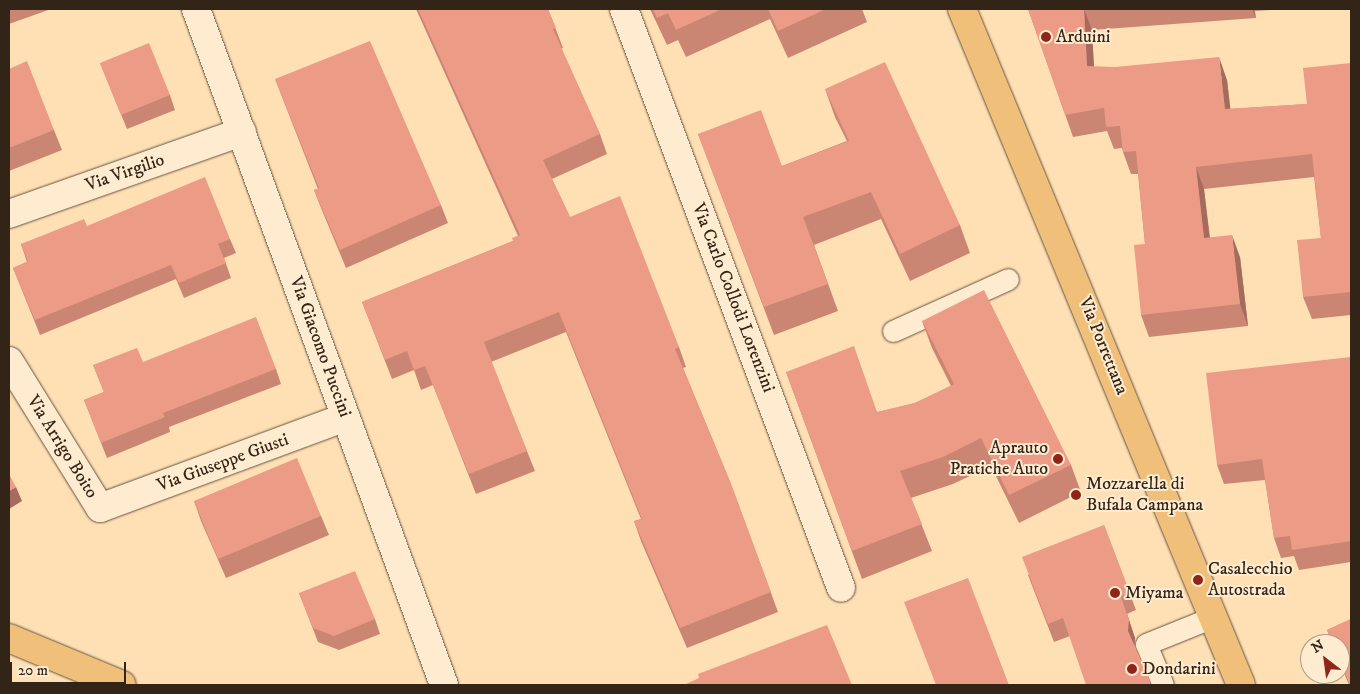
<!DOCTYPE html>
<html>
<head>
<meta charset="utf-8">
<style>
	body { margin:0 }
	#map { position:relative; width:1360px; height:694px; overflow:hidden; background:#ffe0b5; font-family:"IM FELL DW Pica",serif }
	div>[style] { position:absolute }
	.roads { filter:drop-shadow(0 0 1px #66533f) drop-shadow(0 0 1px #66533f) }
	.service>* { height:21px; margin:-10.5px; padding:0 10.5px; transform-origin:10.5px; border-radius:10.5px; background:#ffebcf }
	.minor>* { height:28px; margin:-14px; padding:0 14px; transform-origin:14px; border-radius:14px; background:#ffebcf }
	.primary>* { height:28px; margin:-14px; padding:0 14px; transform-origin:14px; border-radius:14px; background:#f0c07a }
	.motorway>* { height:28px; margin:-14px; padding:0 14px; transform-origin:14px; border-radius:14px; background:#f0c07a }
	.wall>* { inset:0; background:#cb8573 }
	.shaded-wall>* { inset:0; background:#a56c5e }
	.building>* { inset:0; background:#ec9b86 }
	.dots>* { width:14px; height:14px; translate:-50% -50%; box-sizing:border-box; border:2px solid #ffebcf; border-radius:50% }
	span { translate:-50% -50%; white-space:nowrap; text-align:center; line-height:1.15; -webkit-text-stroke:4px #ffebcf; paint-order:stroke }
	.poi-label { font-size:18px; color:#332418 }
	.left { translate:0 -50%; text-align:left }
	.right { translate:-100% -50%; text-align:right }
	.street-label { font-size:18px; color:#332418 }
	.frame { position:absolute; inset:0; border:10px solid #332418; pointer-events:none }
	.north { position:absolute; left:1300px; top:634px; width:50px; height:50px; box-sizing:border-box; background:#ffebcf; border:1px solid #ad9b86; border-radius:50%; rotate:330deg; font-size:14px; font-weight:700; line-height:20px; text-align:center; color:#332418 }
	.north::after { content:''; display:block; margin:auto; width:18px; height:22px; background:#8f2418; clip-path:polygon(50% 0,100% 100%,50% 72%,0 100%) }
	.scale { position:absolute; left:10px; top:662px; width:116px; height:22px; box-sizing:border-box; border:2px solid #332418; border-top:0; padding-left:6px; font-size:15px; line-height:18px; white-space:nowrap; color:#332418; -webkit-text-stroke:4px #ffebcf; paint-order:stroke }
</style>
</head>
<body>
<div id="map">
	<div class="roads">
		<div class="service">
			<div style="left:893px;top:331px;width:126px;rotate:-24.3deg"></div>
			<div style="left:1163px;top:685px;width:44px;rotate:-112.5deg"></div>
			<div style="left:1146px;top:644px;width:72px;rotate:-21.9deg"></div>
		</div>
		<div class="minor">
			<div style="left:196px;top:9px;width:720px;rotate:69.85deg"></div>
			<div style="left:624px;top:9px;width:618px;rotate:69.45deg"></div>
			<div style="left:9px;top:214px;width:247px;rotate:-19.4deg"></div>
			<div style="left:9px;top:361px;width:173px;rotate:58.2deg"></div>
			<div style="left:100px;top:508px;width:262px;rotate:-20.3deg"></div>
		</div>
		<div class="primary">
			<div style="left:962px;top:9px;width:731px;rotate:67.57deg"></div>
		</div>
		<div class="motorway">
			<div style="left:9px;top:638px;width:122px;rotate:22.6deg"></div>
		</div>
	</div>
	<div class="wall">
		<div style="clip-path:polygon(9px 9px,51px 9px,9px 24px)"></div>
		<div style="clip-path:polygon(416px 9px,548px 9px,563px 48px,561px 48px,600px 134px,607px 154px,552px 179px,570px 217px,679px 347px,686px 367px,683px 368px,731px 484px,778px 612px,687px 648px,641px 541px,634px 521px,641px 519px,566px 332px,491px 362px,535px 471px,476px 494px,433px 385px,421px 390px,414px 370px,392px 379px,362px 302px,513px 241px,518px 236px)"></div>
		<div style="clip-path:polygon(650px 9px,862px 9px,867px 22px,788px 58px,770px 19px,686px 57px,678px 40px,667px 45px)"></div>
		<div style="clip-path:polygon(1028px 9px,1286px 9px,1255px 11px,1256px 18px,1092px 30px,1094px 67px,1227px 80px,1230px 109px,1307px 104px,1351px 63px,1351px 315px,1312px 319px,1303px 297px,1321px 238px,1314px 177px,1204px 189px,1210px 237px,1240px 257px,1248px 326px,1149px 337px,1141px 315px,1145px 244px,1138px 174px,1131px 174px,1123px 152px,1122px 148px,1114px 149px,1107px 131px,1073px 137px)"></div>
		<div style="clip-path:polygon(100px 63px,170px 95px,175px 110px,127px 129px)"></div>
		<div style="clip-path:polygon(9px 69px,54px 130px,62px 150px,9px 171px)"></div>
		<div style="clip-path:polygon(275px 79px,441px 205px,448px 223px,346px 268px,321px 208px,314px 190px,318px 189px)"></div>
		<div style="clip-path:polygon(825px 89px,960px 225px,970px 253px,910px 281px,881px 219px,814px 245px,838px 311px,774px 335px,698px 134px,782px 166px,847px 141px,835px 117px)"></div>
		<div style="clip-path:polygon(87px 226px,230px 239px,236px 253px,224px 258px,231px 278px,184px 298px,176px 279px,40px 335px,13px 268px,27px 262px,21px 244px)"></div>
		<div style="clip-path:polygon(922px 321px,1071px 465px,1081px 492px,1019px 523px,991px 466px,953px 484px,911px 498px,932px 551px,862px 579px,786px 372px,878px 412px,915px 403px,951px 386px,932px 348px)"></div>
		<div style="clip-path:polygon(1351px 357px,1351px 562px,1299px 570px,1294px 556px,1281px 558px,1274px 538px,1265px 480px,1224px 484px,1217px 465px)"></div>
		<div style="clip-path:polygon(143px 362px,276px 369px,281px 384px,169px 427px,170px 432px,107px 458px,84px 400px,104px 392px,93px 365px)"></div>
		<div style="clip-path:polygon(194px 501px,321px 516px,329px 535px,226px 578px,201px 521px)"></div>
		<div style="clip-path:polygon(1104px 525px,1136px 610px,1127px 614px,1135px 638px,1135px 646px,1070px 636px,1054px 642px,1028px 575px)"></div>
		<div style="clip-path:polygon(299px 593px,375px 619px,380px 634px,339px 650px,318px 642px)"></div>
		<div style="clip-path:polygon(1351px 619px,1351px 685px,1349px 685px,1340px 663px,1340px 644px,1332px 644px,1327px 630px)"></div>
	</div>
	<div class="shaded-wall">
		<div style="clip-path:polygon(1084px 9px,1092px 30px,1095px 89px,1087px 66px)"></div>
		<div style="clip-path:polygon(1252px 9px,1254px 9px,1256px 18px)"></div>
		<div style="clip-path:polygon(1219px 57px,1227px 80px,1233px 131px,1225px 109px)"></div>
		<div style="clip-path:polygon(1196px 167px,1204px 189px,1212px 260px,1204px 238px)"></div>
		<div style="clip-path:polygon(1232px 235px,1240px 257px,1248px 326px,1240px 304px)"></div>
		<div style="clip-path:polygon(16px 487px,22px 501px,9px 509px,9px 491px)"></div>
		<div style="clip-path:polygon(1121px 596px,1135px 638px,1134px 649px,1128px 631px)"></div>
	</div>
	<div class="building">
		<div style="clip-path:polygon(418px 9px,548px 9px,556px 28px,553px 29px,600px 134px,543px 160px,570px 217px,620px 196px,679px 347px,675px 349px,731px 484px,771px 592px,680px 628px,634px 521px,642px 519px,559px 312px,484px 342px,527px 451px,469px 474px,425px 366px,414px 370px,407px 351px,385px 360px,362px 302px,513px 241px,512px 238px,520px 235px)"></div>
		<div style="clip-path:polygon(653px 9px,722px 9px,676px 30px,668px 13px,657px 18px)"></div>
		<div style="clip-path:polygon(768px 9px,826px 9px,778px 31px)"></div>
		<div style="clip-path:polygon(1028px 9px,1084px 9px,1087px 66px,1115px 67px,1219px 57px,1225px 109px,1307px 104px,1303px 68px,1351px 63px,1351px 292px,1303px 297px,1297px 240px,1321px 238px,1312px 154px,1196px 167px,1204px 238px,1232px 235px,1240px 304px,1141px 315px,1134px 245px,1145px 244px,1136px 151px,1123px 152px,1120px 126px,1106px 127px,1104px 108px,1065px 115px)"></div>
		<div style="clip-path:polygon(370px 41px,441px 205px,340px 250px,314px 190px,319px 188px,275px 79px)"></div>
		<div style="clip-path:polygon(149px 43px,170px 95px,121px 115px,100px 63px)"></div>
		<div style="clip-path:polygon(27px 61px,54px 130px,9px 148px,9px 69px)"></div>
		<div style="clip-path:polygon(885px 62px,960px 225px,900px 254px,871px 192px,803px 217px,828px 284px,764px 307px,698px 134px,761px 110px,782px 166px,849px 141px,825px 89px)"></div>
		<div style="clip-path:polygon(205px 177px,230px 239px,218px 244px,226px 263px,179px 283px,171px 265px,35px 320px,13px 268px,28px 261px,21px 244px,84px 219px,87px 226px)"></div>
		<div style="clip-path:polygon(984px 290px,1071px 465px,1009px 495px,981px 438px,943px 457px,900px 471px,922px 524px,852px 551px,786px 372px,854px 346px,877px 412px,915px 403px,954px 384px,922px 321px)"></div>
		<div style="clip-path:polygon(256px 317px,276px 369px,163px 413px,165px 417px,101px 443px,84px 400px,104px 392px,93px 365px,137px 348px,143px 362px)"></div>
		<div style="clip-path:polygon(1351px 357px,1351px 541px,1292px 550px,1290px 536px,1274px 538px,1262px 459px,1217px 465px,1206px 373px)"></div>
		<div style="clip-path:polygon(297px 458px,321px 516px,218px 559px,194px 501px)"></div>
		<div style="clip-path:polygon(9px 474px,16px 487px,9px 491px)"></div>
		<div style="clip-path:polygon(1104px 525px,1130px 593px,1121px 596px,1129px 620px,1128px 631px,1148px 676px,1151px 685px,1086px 685px,1063px 618px,1048px 624px,1022px 557px)"></div>
		<div style="clip-path:polygon(355px 571px,375px 619px,334px 636px,313px 628px,299px 593px)"></div>
		<div style="clip-path:polygon(968px 578px,1009px 685px,936px 685px,904px 602px)"></div>
		<div style="clip-path:polygon(1351px 619px,1351px 685px,1350px 685px,1340px 661px,1340px 644px,1333px 644px,1327px 630px)"></div>
		<div style="clip-path:polygon(827px 625px,852px 685px,687px 685px,686px 684px,699px 678px,698px 674px)"></div>
	</div>
	<div class="dots">
		<div style="left:1046px;top:37px;background:#8f2418"></div>
		<div style="left:1058px;top:459px;background:#8f2418"></div>
		<div style="left:1076px;top:495px;background:#8f2418"></div>
		<div style="left:1198px;top:580px;background:#8f2418"></div>
		<div style="left:1115px;top:593px;background:#8f2418"></div>
		<div style="left:1132px;top:669px;background:#8f2418"></div>
	</div>
	<div class="poi-label">
		<span class="left" style="left:1056px;top:37px">Arduini</span>
		<span class="right" style="left:1048px;top:459px">Aprauto<br>Pratiche Auto</span>
		<span class="left" style="left:1086px;top:495px">Mozzarella di<br>Bufala Campana</span>
		<span class="left" style="left:1208px;top:580px">Casalecchio<br>Autostrada</span>
		<span class="left" style="left:1125px;top:593px">Miyama</span>
		<span class="left" style="left:1142px;top:669px">Dondarini</span>
	</div>
	<div class="street-label">
		<span style="left:125px;top:173px;rotate:-19deg">Via Virgilio</span>
		<span style="left:733px;top:298px;rotate:69deg">Via Carlo Collodi Lorenzini</span>
		<span style="left:1103px;top:346px;rotate:68deg">Via Porrettana</span>
		<span style="left:320px;top:347px;rotate:70deg">Via Giacomo Puccini</span>
		<span style="left:62px;top:447px;rotate:58deg">Via Arrigo Boito</span>
		<span style="left:223px;top:463px;rotate:-20deg">Via Giuseppe Giusti</span>
	</div>
	<div class="frame"></div>
	<div class="north">N</div>
	<div class="scale">20 m</div>
</div>
</body>
</html>
